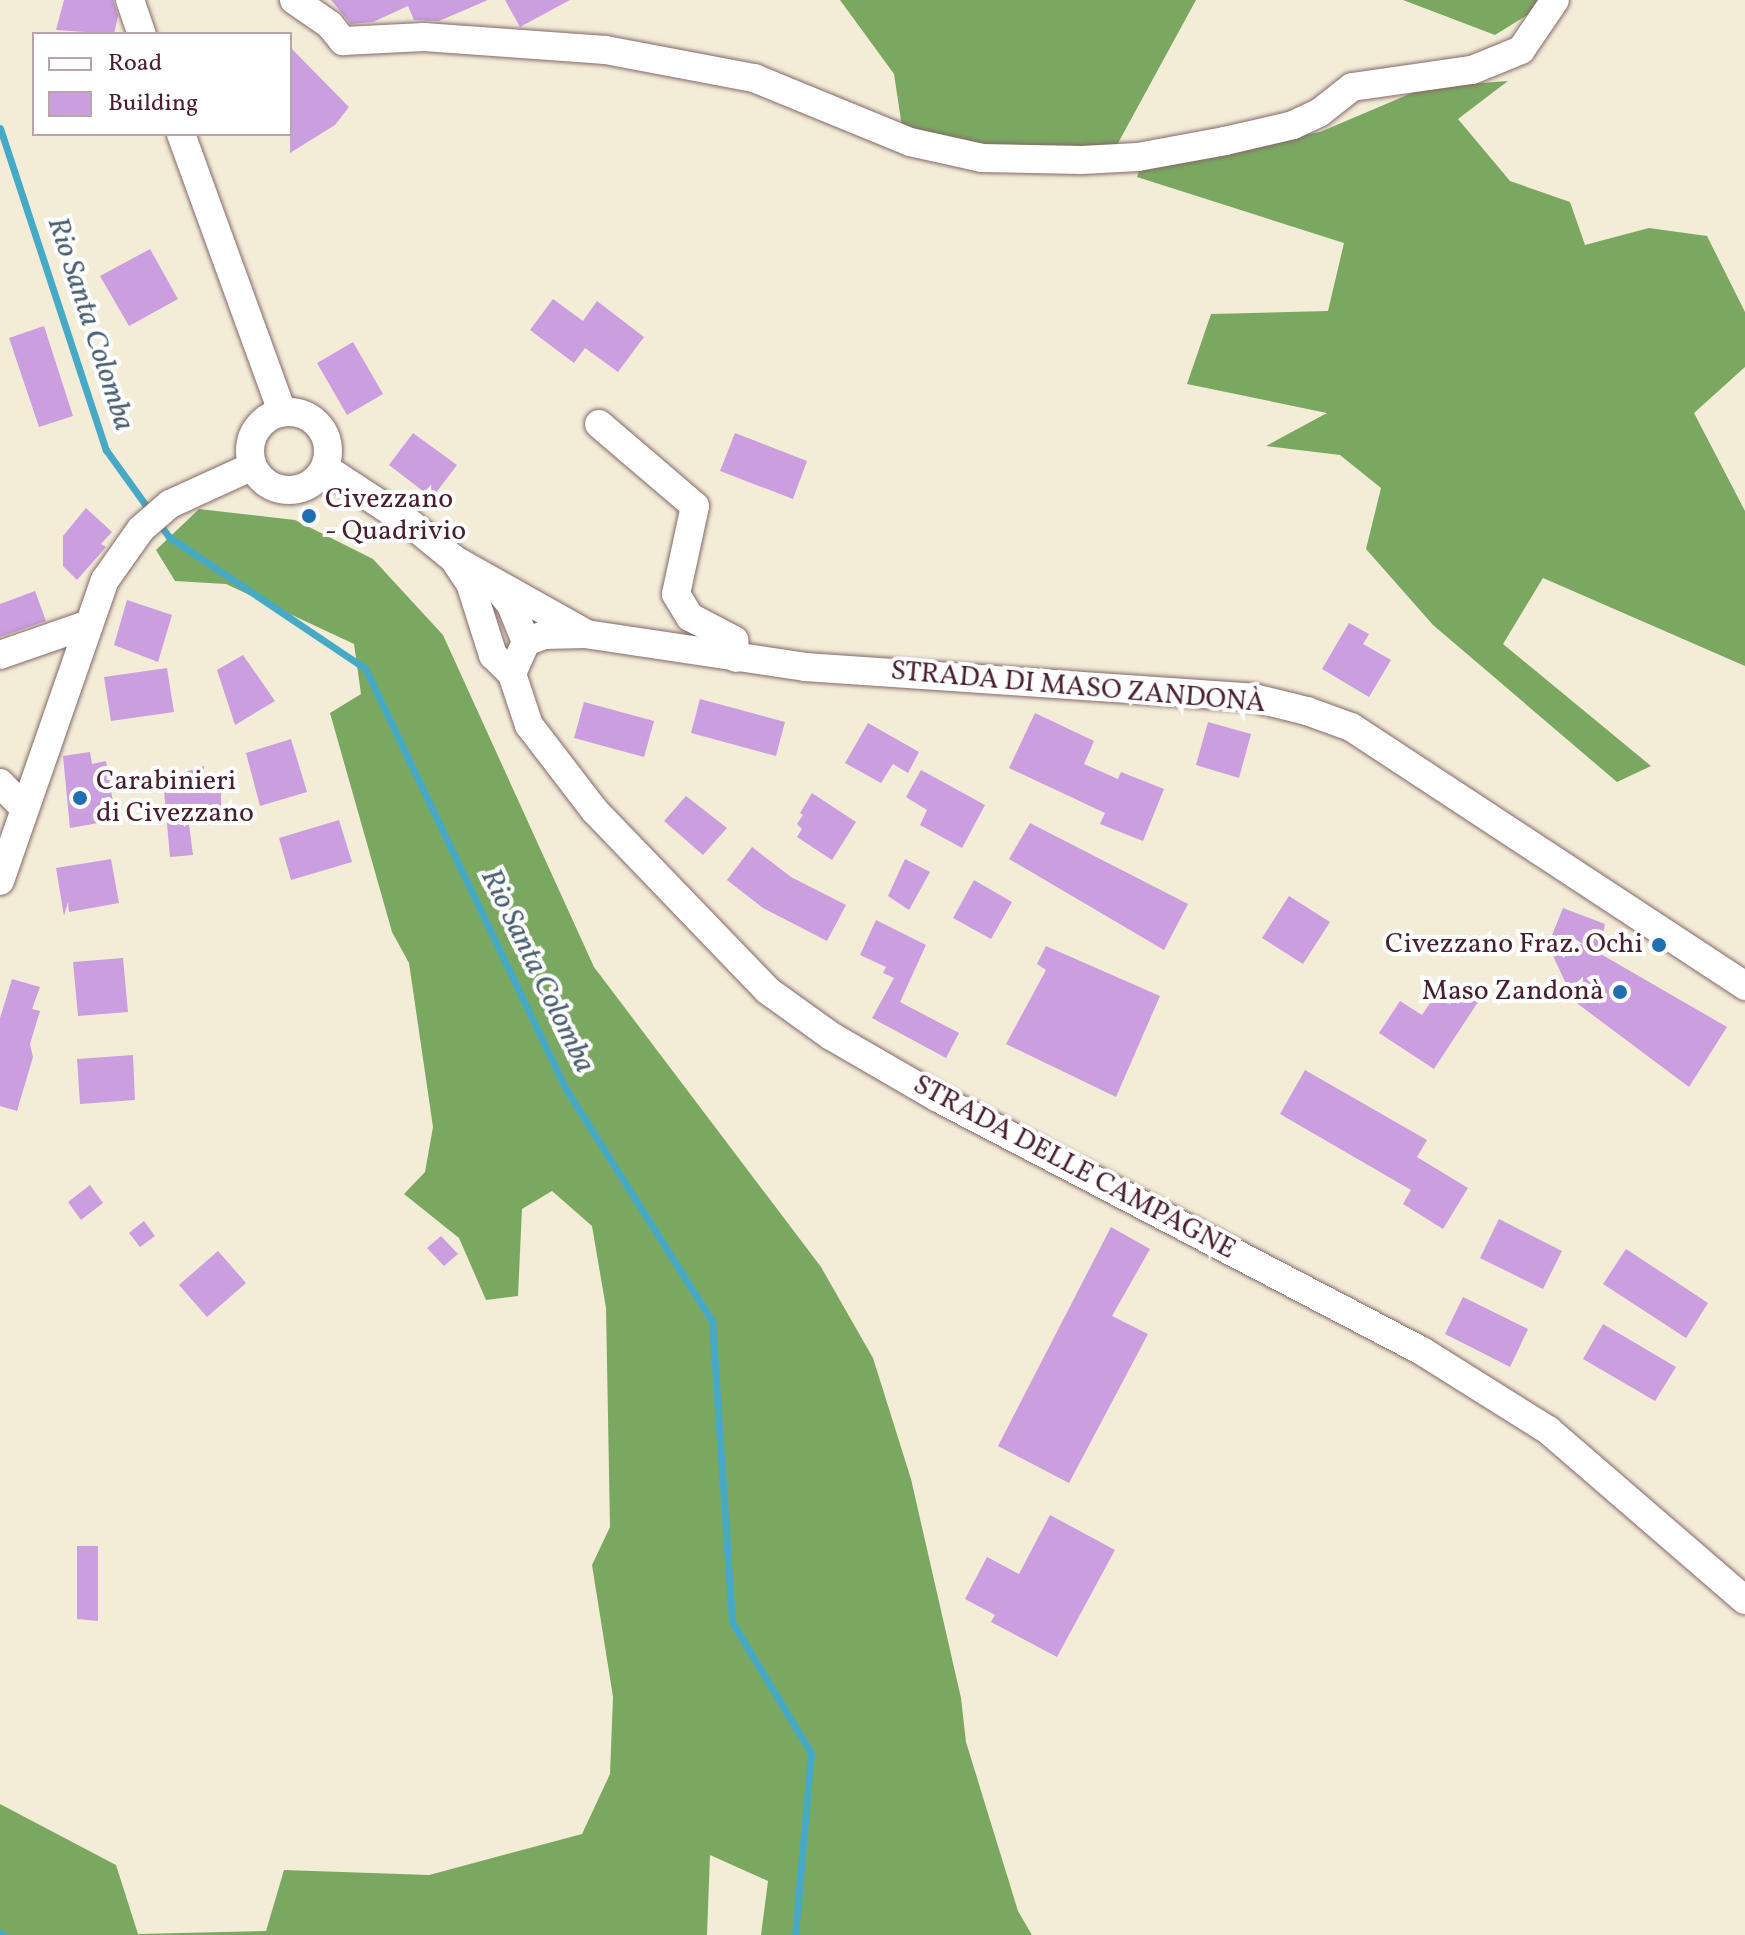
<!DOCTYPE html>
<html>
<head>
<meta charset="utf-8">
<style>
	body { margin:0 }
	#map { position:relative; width:1745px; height:1935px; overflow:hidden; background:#f3edd8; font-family:Vollkorn,serif }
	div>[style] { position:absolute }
	.forest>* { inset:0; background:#7ba861 }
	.stream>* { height:7px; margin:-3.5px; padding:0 3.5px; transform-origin:3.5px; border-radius:3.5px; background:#46aac6 }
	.building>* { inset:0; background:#ca9edf }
	.roads { filter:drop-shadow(0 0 2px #856768) drop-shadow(0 0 2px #856768) }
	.minor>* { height:28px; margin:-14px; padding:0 14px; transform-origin:14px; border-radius:14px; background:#fff }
	.minor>.ring { margin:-14px; padding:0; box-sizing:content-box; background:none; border:28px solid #fff; border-radius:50% }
	.dots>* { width:22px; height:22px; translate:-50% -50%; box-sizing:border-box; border:4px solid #fff; border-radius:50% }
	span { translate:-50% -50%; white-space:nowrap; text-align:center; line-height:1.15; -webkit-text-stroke:8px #fff; paint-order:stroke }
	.poi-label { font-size:28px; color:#4a1f2b }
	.left { translate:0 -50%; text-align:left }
	.right { translate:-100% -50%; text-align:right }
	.street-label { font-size:28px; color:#4a1f2b }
	.water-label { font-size:30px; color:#485e71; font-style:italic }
	.legend { position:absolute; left:32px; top:32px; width:260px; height:104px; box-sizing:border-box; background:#fff; border:2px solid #b7a5aa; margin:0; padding:10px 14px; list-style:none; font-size:24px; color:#4a1f2b }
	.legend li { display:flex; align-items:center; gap:16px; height:40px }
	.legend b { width:40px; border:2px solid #b7a5aa }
</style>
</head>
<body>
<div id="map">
	<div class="forest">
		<div style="clip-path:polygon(840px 0,1196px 0,1105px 167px,989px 171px,902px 127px,894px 74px)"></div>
		<div style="clip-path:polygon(1403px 0,1551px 0,1495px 35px)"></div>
		<div style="clip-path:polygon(1508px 81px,1458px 119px,1510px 181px,1570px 202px,1585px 245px,1649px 228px,1707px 236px,1745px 312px,1745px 367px,1694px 413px,1745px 511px,1745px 666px,1543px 578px,1503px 644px,1651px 766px,1617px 782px,1433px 625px,1366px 549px,1381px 488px,1340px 455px,1266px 446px,1327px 413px,1187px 384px,1211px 314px,1328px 311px,1344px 243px,1137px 177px,1141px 165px,1320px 132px,1426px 87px)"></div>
		<div style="clip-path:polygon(199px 509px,295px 520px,373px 559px,443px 635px,594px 967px,821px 1267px,873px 1358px,911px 1479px,961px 1698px,966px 1742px,1018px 1911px,1032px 1935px,761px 1935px,768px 1881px,710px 1855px,707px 1935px,0 1935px,0 1804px,116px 1865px,138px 1934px,266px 1931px,284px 1870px,429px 1875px,582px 1834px,610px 1774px,613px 1697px,592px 1565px,610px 1527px,606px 1308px,592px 1226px,552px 1191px,522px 1209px,518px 1296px,486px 1300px,459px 1238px,404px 1194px,425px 1172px,433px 1127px,409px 963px,392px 932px,330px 713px,361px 694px,354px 644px,226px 584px,175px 581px,156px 550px)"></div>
	</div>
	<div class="stream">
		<div style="left:0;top:128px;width:339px;rotate:71.8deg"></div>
		<div style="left:106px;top:450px;width:75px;rotate:54.2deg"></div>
		<div style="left:157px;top:521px;width:20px;rotate:53deg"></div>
		<div style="left:169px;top:537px;width:236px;rotate:33.8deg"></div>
		<div style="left:365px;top:668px;width:463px;rotate:64.5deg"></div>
		<div style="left:564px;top:1086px;width:278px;rotate:57.8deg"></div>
		<div style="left:712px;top:1321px;width:302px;rotate:86.2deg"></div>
		<div style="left:732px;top:1622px;width:153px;rotate:58.9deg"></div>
		<div style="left:811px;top:1753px;width:183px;rotate:95deg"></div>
		<div style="left:0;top:1933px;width:4px;rotate:34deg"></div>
	</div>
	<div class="building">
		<div style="clip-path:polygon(64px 0,113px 0,118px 16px,114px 34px,56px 30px)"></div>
		<div style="clip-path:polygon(331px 0,488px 0,439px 21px,414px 20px,408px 6px,373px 22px,351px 24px)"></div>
		<div style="clip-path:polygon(505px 0,570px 0,520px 27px)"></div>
		<div style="clip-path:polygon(290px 47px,349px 107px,335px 125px,290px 153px)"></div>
		<div style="clip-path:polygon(150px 249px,178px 299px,129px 326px,100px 276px)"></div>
		<div style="clip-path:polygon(553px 299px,583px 321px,597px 301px,644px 337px,618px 372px,585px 348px,574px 363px,530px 330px)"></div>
		<div style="clip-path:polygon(44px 326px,73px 416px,39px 427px,9px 338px)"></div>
		<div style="clip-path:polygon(353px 342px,383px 394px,347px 415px,317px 363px)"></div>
		<div style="clip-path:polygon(413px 433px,457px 465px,432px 498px,389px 465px)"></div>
		<div style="clip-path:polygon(735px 433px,807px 461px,793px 499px,720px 471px)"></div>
		<div style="clip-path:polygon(86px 508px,112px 532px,101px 544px,106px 547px,77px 580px,63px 566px,63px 536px)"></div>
		<div style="clip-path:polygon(35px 591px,46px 621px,0 637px,0 604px)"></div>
		<div style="clip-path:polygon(127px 600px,172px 615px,158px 662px,114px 645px)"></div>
		<div style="clip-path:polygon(1349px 623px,1369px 634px,1363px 644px,1391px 660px,1369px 697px,1322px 669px)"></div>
		<div style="clip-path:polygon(243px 655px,275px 701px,235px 725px,217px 670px)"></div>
		<div style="clip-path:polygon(167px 668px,174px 712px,111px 721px,104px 677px)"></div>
		<div style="clip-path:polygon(700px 699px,785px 722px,776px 756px,691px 733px)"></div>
		<div style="clip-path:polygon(584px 702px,654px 721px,644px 757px,574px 738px)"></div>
		<div style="clip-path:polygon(1035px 713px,1094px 741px,1084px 764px,1118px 779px,1121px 772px,1164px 789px,1143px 841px,1100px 824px,1105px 813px,1009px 768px)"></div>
		<div style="clip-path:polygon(1208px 722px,1251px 734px,1239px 778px,1196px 765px)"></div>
		<div style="clip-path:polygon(868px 723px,919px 752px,908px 773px,893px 764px,881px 783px,845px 763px)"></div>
		<div style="clip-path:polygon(291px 739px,307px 792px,260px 806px,246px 753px)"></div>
		<div style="clip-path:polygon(90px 752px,92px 764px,106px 761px,116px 820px,70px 828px,63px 756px)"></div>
		<div style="clip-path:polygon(204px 766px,204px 773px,220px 773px,222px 823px,189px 824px,193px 855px,170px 857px,163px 779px)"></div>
		<div style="clip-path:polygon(921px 770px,985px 805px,962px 848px,920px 825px,927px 810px,906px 797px)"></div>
		<div style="clip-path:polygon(812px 793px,856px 822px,832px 860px,797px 837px,802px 829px,797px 824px,803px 815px,800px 813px)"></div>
		<div style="clip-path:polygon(686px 796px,727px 828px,703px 855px,664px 821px)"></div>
		<div style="clip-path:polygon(339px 820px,352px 862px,291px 880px,279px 838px)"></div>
		<div style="clip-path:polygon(1030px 823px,1188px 904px,1164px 950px,1009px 859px)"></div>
		<div style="clip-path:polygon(752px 847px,791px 877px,846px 905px,827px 941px,763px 908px,727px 880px)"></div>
		<div style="clip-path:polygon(111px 859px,119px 903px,69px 912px,68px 902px,64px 916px,56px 868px)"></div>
		<div style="clip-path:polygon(905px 859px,930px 872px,909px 910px,888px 896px)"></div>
		<div style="clip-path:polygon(974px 880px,1012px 902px,991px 939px,953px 918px)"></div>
		<div style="clip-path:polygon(1289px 896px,1330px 922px,1303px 964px,1262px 938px)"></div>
		<div style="clip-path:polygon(1563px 908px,1605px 924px,1599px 953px,1727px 1027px,1689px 1087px,1574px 1001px,1548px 945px)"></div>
		<div style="clip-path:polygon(876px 920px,926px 945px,900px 1002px,959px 1033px,946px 1058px,872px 1018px,894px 978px,883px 973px,886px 967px,860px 955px)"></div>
		<div style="clip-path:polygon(1046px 946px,1160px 996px,1116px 1097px,1006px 1044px,1046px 970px,1037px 964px)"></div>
		<div style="clip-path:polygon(123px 958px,128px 1012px,78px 1016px,73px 962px)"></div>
		<div style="clip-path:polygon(12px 979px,40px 987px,32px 1009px,40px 1011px,30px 1044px,33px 1057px,17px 1111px,0 1106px,0 1018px)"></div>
		<div style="clip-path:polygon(1445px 981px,1478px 1002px,1434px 1069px,1379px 1033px,1400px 1001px,1422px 1015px)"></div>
		<div style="clip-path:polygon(133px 1055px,135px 1100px,80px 1104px,77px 1059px)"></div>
		<div style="clip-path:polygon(1305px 1070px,1427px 1140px,1417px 1157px,1468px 1188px,1443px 1229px,1403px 1204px,1411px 1190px,1280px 1114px)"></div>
		<div style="clip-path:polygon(90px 1185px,103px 1203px,81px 1220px,68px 1202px)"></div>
		<div style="clip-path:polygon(1499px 1219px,1562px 1251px,1543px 1289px,1480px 1258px)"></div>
		<div style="clip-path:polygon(144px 1221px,155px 1236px,140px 1247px,129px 1233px)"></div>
		<div style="clip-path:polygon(1111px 1227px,1150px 1249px,1112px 1316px,1148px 1334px,1069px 1483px,998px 1446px)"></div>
		<div style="clip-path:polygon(441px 1236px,458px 1254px,444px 1266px,427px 1248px)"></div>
		<div style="clip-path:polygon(1626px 1249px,1708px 1303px,1686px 1338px,1603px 1284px)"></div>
		<div style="clip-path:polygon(218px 1251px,246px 1283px,207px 1317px,179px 1285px)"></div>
		<div style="clip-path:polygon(1463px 1297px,1528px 1329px,1510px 1367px,1445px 1334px)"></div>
		<div style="clip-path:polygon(1603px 1324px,1676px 1367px,1655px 1401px,1583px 1359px)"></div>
		<div style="clip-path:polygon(1050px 1515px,1115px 1550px,1057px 1657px,991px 1622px,995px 1615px,965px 1599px,987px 1557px,1019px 1574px)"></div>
		<div style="clip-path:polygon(77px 1546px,98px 1546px,98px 1621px,77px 1619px)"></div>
	</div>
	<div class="roads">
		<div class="minor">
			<div style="left:130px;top:0;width:36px;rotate:71deg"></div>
			<div style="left:294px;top:0;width:44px;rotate:34.8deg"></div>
			<div style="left:330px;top:25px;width:21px;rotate:51deg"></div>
			<div style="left:343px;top:41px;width:81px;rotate:-2.8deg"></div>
			<div style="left:424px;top:37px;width:182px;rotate:4.1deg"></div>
			<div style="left:606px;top:50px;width:151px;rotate:10.7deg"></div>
			<div style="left:754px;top:78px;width:169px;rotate:22.3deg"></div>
			<div style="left:910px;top:142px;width:74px;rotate:12.5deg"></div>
			<div style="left:982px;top:158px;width:100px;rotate:1.1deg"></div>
			<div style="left:1082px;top:160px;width:56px;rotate:-3.1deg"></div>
			<div style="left:1138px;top:157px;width:88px;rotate:-10.4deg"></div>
			<div style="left:1225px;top:141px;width:70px;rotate:-13.2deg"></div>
			<div style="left:1293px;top:125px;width:29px;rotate:-25deg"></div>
			<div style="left:1319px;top:113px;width:42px;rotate:-38.2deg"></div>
			<div style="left:1352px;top:87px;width:121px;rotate:-8.1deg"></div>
			<div style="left:1472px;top:70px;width:53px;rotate:-22.2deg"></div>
			<div style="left:1521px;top:50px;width:60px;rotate:-55.8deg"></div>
			<div style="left:181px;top:134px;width:296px;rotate:70deg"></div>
			<div class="ring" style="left:250px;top:412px;width:50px;height:50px"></div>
			<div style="left:599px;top:424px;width:126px;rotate:40.5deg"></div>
			<div style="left:695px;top:506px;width:90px;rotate:102.2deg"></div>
			<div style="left:676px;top:594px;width:27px;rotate:59deg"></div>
			<div style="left:690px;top:617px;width:50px;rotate:27.6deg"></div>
			<div style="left:734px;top:640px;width:18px;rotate:84deg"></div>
			<div style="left:325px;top:468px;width:104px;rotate:33.2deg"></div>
			<div style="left:412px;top:525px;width:55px;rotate:39.1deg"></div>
			<div style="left:455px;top:560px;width:149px;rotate:29.3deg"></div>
			<div style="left:457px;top:564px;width:23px;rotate:56deg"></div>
			<div style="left:470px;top:583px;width:76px;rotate:72.3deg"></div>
			<div style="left:493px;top:655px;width:27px;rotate:45deg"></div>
			<div style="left:494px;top:584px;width:27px;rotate:51deg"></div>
			<div style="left:511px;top:605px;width:40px;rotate:68deg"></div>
			<div style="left:526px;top:642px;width:35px;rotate:114deg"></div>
			<div style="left:512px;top:674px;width:54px;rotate:71.6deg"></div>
			<div style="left:529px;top:725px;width:108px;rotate:52.5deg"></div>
			<div style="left:595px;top:811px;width:248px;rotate:46.1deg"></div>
			<div style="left:767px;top:990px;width:79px;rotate:35.7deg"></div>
			<div style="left:831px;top:1036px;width:124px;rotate:30.1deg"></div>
			<div style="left:938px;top:1098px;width:546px;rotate:27.6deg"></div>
			<div style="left:1422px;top:1351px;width:149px;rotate:32.1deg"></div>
			<div style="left:1548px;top:1430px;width:260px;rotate:40.8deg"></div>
			<div style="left:526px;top:642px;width:19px;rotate:-21deg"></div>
			<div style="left:544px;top:635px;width:41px;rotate:-1.4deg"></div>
			<div style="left:585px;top:634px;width:222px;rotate:8.5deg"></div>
			<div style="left:805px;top:667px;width:450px;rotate:3.9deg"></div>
			<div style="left:1254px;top:698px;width:55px;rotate:13.8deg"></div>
			<div style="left:1307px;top:711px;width:47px;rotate:20deg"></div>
			<div style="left:1351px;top:727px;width:472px;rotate:33.3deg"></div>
			<div style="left:0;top:655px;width:91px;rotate:-19.2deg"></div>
			<div style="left:0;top:783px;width:35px;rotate:46deg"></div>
			<div style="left:0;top:881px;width:319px;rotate:-70.8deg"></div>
			<div style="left:105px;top:580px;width:62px;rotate:-54.8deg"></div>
			<div style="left:141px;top:529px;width:38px;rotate:-41deg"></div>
			<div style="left:170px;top:504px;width:91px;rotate:-24.6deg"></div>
		</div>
	</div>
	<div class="dots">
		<div style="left:309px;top:516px;background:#1f6fb2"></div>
		<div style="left:80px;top:798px;background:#1f6fb2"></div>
		<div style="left:1659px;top:945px;background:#1f6fb2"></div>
		<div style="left:1620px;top:992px;background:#1f6fb2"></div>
	</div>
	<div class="poi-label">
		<span class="left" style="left:325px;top:516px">Civezzano<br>- Quadrivio</span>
		<span class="left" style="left:96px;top:798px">Carabinieri<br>di Civezzano</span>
		<span class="right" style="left:1643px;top:945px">Civezzano Fraz. Ochi</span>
		<span class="right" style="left:1604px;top:992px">Maso Zandonà</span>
	</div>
	<div class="street-label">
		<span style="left:1078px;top:688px;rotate:5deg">STRADA DI MASO ZANDONÀ</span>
		<span style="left:1074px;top:1168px;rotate:28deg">STRADA DELLE CAMPAGNE</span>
	</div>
	<div class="water-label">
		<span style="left:90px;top:324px;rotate:72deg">Rio Santa Colomba</span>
		<span style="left:537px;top:971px;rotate:64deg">Rio Santa Colomba</span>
	</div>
	<ul class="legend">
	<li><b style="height:10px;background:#fff"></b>Road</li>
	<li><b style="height:22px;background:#ca9edf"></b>Building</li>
	</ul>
</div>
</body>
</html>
